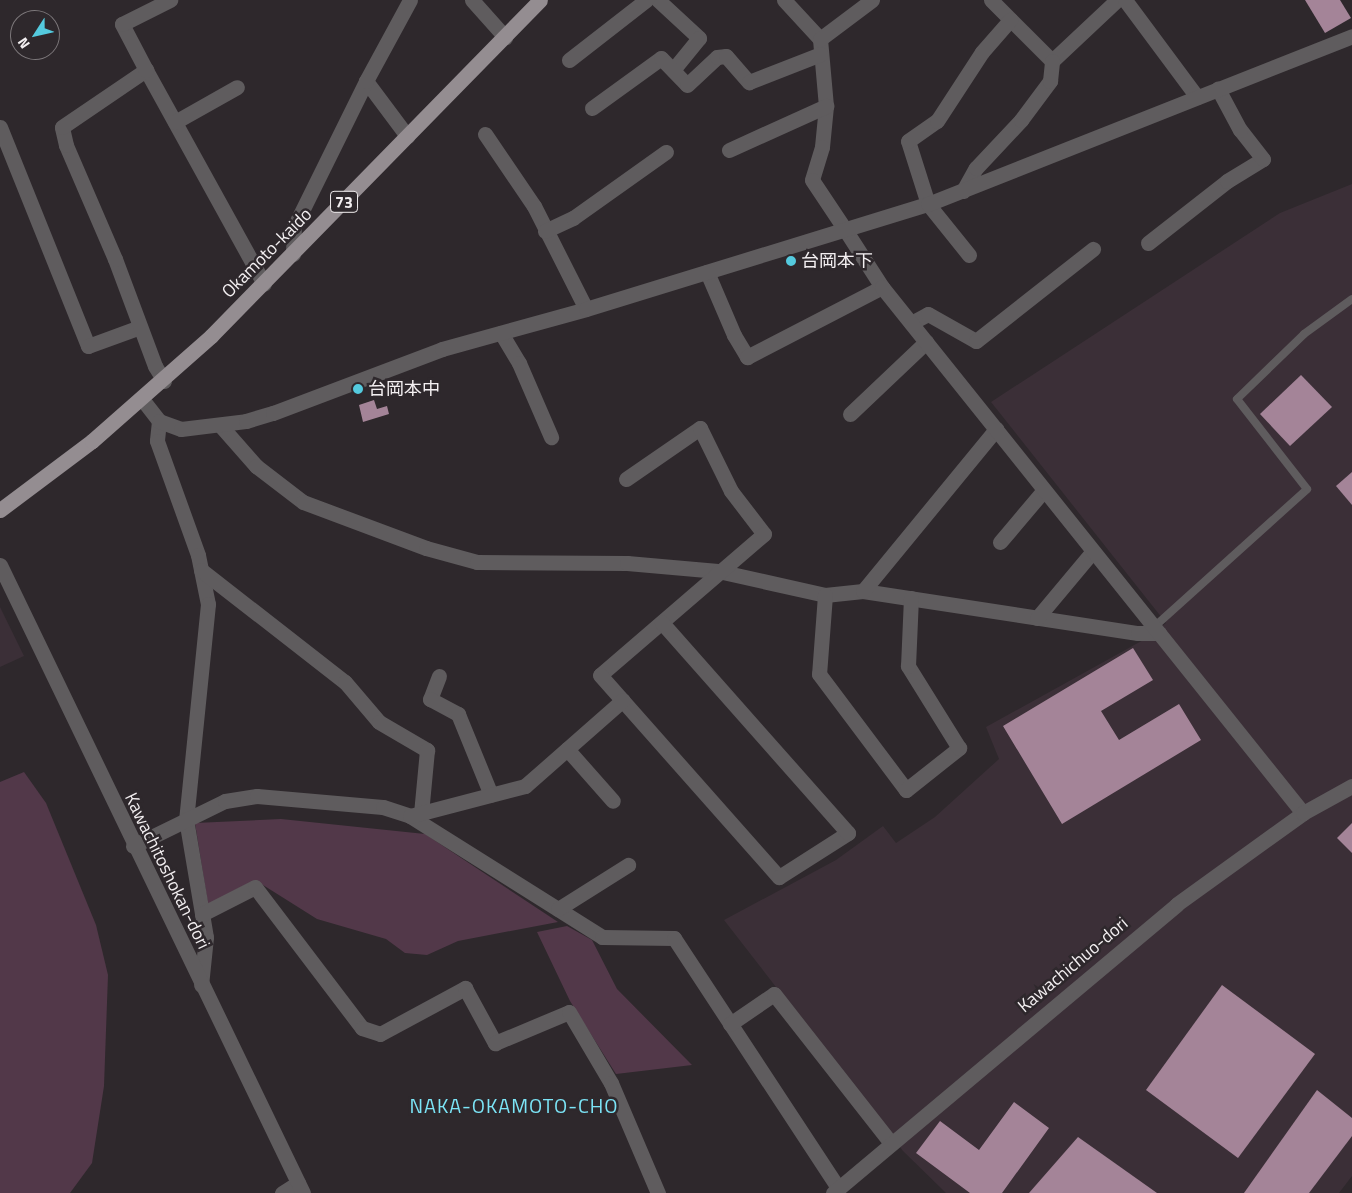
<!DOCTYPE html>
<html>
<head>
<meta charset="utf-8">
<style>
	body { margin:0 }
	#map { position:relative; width:1352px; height:1193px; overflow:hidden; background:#2e282c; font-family:"Titillium Web","Noto Sans JP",sans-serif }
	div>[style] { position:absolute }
	.built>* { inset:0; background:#3b2f37 }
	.green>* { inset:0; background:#523849 }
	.building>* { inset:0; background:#a48498 }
	.service>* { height:8px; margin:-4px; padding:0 4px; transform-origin:4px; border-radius:4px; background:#5f5c5e }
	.minor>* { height:15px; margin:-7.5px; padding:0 7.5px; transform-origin:7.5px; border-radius:7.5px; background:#5f5c5e }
	.tertiary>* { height:15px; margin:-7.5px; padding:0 7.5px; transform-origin:7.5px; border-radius:7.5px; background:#5f5c5e }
	.primary>* { height:15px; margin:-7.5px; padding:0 7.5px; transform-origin:7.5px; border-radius:7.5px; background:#948d91 }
	.dots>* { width:14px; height:14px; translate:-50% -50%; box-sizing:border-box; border:2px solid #2e282c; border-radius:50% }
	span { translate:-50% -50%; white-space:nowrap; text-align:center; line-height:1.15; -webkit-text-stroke:5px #2e282c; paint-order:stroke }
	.shield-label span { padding:1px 4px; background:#2e282c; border:1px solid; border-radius:4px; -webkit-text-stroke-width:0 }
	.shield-label { font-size:16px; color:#f3eff1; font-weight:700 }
	.street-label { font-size:18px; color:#f3eff1 }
	.poi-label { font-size:18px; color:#f3eff1 }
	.left { translate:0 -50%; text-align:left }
	.quarter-label { font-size:20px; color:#7ce5f7; letter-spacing:1px }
	.north { position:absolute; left:10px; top:10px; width:50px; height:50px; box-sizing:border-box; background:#2e282c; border:1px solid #7d787b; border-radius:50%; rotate:235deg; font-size:14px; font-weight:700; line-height:20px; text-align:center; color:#f3eff1 }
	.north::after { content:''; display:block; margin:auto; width:18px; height:22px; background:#54cade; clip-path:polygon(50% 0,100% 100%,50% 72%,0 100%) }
</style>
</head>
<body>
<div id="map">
	<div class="built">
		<div style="clip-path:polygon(1352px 184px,1352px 1176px,1339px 1193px,946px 1193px,903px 1151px,724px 920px,836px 860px,883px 826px,896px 843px,935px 817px,999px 759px,986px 727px,1145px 639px,1166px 623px,991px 402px,1280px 213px)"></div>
		<div style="clip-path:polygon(0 607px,24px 656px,0 667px)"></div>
	</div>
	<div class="green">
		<div style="clip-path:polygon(24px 772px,46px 803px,96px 925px,108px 975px,104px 1086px,92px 1163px,70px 1193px,0 1193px,0 782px)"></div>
		<div style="clip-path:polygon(281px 819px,425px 834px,558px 922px,458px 941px,427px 955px,405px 953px,386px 939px,317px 919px,255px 880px,208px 904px,195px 823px)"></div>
		<div style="clip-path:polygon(567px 926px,592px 940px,617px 989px,692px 1065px,616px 1074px,570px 1001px,537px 932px)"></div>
	</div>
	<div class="building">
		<div style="clip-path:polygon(1305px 0,1340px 0,1351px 18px,1325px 33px)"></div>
		<div style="clip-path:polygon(1301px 375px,1332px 407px,1290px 446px,1260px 414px)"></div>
		<div style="clip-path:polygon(374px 400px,377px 409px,387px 406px,389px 414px,363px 422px,359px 405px)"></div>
		<div style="clip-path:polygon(1352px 472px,1352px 505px,1336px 486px)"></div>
		<div style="clip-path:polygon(1133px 648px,1153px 680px,1101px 711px,1119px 740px,1179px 704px,1201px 740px,1062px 824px,1003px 726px)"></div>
		<div style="clip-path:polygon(1352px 823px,1352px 853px,1337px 838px)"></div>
		<div style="clip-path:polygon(1222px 985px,1315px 1054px,1238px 1158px,1146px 1090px)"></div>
		<div style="clip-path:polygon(1317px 1090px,1352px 1118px,1352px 1136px,1309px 1193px,1244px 1193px)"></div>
		<div style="clip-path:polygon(1014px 1102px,1049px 1128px,1002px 1193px,970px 1193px,916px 1153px,940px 1121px,979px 1150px)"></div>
		<div style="clip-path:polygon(1078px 1137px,1157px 1193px,1029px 1193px)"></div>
	</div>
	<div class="service">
		<div style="left:1154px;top:627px;width:206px;rotate:-42deg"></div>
		<div style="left:1307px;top:489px;width:114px;rotate:-127.9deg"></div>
		<div style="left:1237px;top:399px;width:93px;rotate:-44.1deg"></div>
		<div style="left:1304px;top:334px;width:59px;rotate:-36.1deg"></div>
	</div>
	<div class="minor">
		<div style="left:472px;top:0;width:50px;rotate:48.3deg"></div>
		<div style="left:658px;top:0;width:56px;rotate:42.8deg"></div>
		<div style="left:699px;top:38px;width:41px;rotate:129.1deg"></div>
		<div style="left:784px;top:0;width:53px;rotate:47.3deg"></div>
		<div style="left:820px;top:39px;width:67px;rotate:84.9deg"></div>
		<div style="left:826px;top:106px;width:41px;rotate:95.6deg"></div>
		<div style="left:822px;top:147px;width:34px;rotate:107deg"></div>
		<div style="left:812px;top:180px;width:61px;rotate:56.3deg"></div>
		<div style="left:991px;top:0;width:86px;rotate:45deg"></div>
		<div style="left:1052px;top:61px;width:89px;rotate:-43.2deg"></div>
		<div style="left:1125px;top:0;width:121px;rotate:53.4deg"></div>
		<div style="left:820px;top:39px;width:65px;rotate:-36.9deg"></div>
		<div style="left:569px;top:60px;width:98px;rotate:-37.9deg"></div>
		<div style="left:146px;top:70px;width:244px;rotate:61.1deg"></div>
		<div style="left:366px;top:81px;width:69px;rotate:53.3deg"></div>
		<div style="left:592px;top:108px;width:85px;rotate:-35.9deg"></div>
		<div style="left:661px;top:58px;width:37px;rotate:46deg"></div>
		<div style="left:687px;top:85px;width:41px;rotate:-43deg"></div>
		<div style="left:717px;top:57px;width:9px;rotate:-6deg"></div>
		<div style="left:726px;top:56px;width:35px;rotate:49deg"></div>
		<div style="left:749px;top:82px;width:77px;rotate:-21.3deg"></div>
		<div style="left:175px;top:122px;width:71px;rotate:-29.4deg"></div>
		<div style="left:0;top:127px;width:236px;rotate:68.1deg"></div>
		<div style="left:88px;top:346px;width:55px;rotate:-20.1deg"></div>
		<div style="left:485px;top:134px;width:87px;rotate:55.8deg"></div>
		<div style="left:534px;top:206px;width:115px;rotate:63.2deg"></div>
		<div style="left:729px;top:150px;width:107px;rotate:-24.4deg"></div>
		<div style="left:963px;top:191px;width:26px;rotate:-61deg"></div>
		<div style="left:976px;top:168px;width:66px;rotate:-46.8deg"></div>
		<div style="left:1021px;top:120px;width:49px;rotate:-53.4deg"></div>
		<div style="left:1050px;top:81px;width:20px;rotate:-84deg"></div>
		<div style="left:545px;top:231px;width:31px;rotate:-25deg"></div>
		<div style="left:573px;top:218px;width:114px;rotate:-35.4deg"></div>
		<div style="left:1148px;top:243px;width:100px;rotate:-38.1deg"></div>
		<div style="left:1227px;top:181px;width:42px;rotate:-31.4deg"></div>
		<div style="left:1263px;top:159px;width:37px;rotate:-128deg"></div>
		<div style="left:1240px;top:130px;width:47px;rotate:-118.2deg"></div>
		<div style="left:293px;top:254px;width:27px;rotate:-88deg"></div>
		<div style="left:294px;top:227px;width:163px;rotate:-63.7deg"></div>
		<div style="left:366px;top:81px;width:92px;rotate:-61.5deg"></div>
		<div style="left:969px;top:255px;width:65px;rotate:-128.8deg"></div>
		<div style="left:928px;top:204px;width:66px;rotate:-107.6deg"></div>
		<div style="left:908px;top:141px;width:35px;rotate:-35deg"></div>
		<div style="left:937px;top:121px;width:82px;rotate:-56.9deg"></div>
		<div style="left:982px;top:52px;width:43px;rotate:-48.8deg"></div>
		<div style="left:707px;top:272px;width:69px;rotate:66.8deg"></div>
		<div style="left:734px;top:335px;width:26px;rotate:59deg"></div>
		<div style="left:747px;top:357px;width:152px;rotate:-27.4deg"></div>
		<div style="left:911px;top:323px;width:19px;rotate:-28deg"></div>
		<div style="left:928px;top:314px;width:55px;rotate:29.4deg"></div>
		<div style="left:976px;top:341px;width:149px;rotate:-38.2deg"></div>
		<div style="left:501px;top:333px;width:35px;rotate:59deg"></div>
		<div style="left:519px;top:363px;width:81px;rotate:66.6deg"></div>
		<div style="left:164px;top:381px;width:17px;rotate:-121deg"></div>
		<div style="left:155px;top:366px;width:114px;rotate:-110.5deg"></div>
		<div style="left:115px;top:259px;width:124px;rotate:-113.3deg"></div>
		<div style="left:66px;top:145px;width:18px;rotate:-103deg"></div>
		<div style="left:62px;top:127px;width:102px;rotate:-34.2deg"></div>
		<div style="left:146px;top:70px;width:52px;rotate:-117.6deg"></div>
		<div style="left:122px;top:24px;width:54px;rotate:-26.6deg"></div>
		<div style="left:850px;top:414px;width:105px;rotate:-43.5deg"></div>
		<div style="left:159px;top:421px;width:20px;rotate:96deg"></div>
		<div style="left:157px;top:441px;width:121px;rotate:70.2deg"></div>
		<div style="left:198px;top:555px;width:50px;rotate:78.5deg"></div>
		<div style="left:208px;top:604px;width:216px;rotate:95.8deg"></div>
		<div style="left:186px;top:819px;width:120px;rotate:80.4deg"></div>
		<div style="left:206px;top:937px;width:48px;rotate:95.9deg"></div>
		<div style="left:220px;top:425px;width:55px;rotate:48.7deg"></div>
		<div style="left:256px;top:466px;width:59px;rotate:37.5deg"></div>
		<div style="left:303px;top:502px;width:131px;rotate:20.5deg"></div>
		<div style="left:426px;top:548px;width:53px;rotate:15.4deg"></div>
		<div style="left:477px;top:562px;width:150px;rotate:0.4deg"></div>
		<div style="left:627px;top:563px;width:91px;rotate:5deg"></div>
		<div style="left:718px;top:571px;width:110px;rotate:12.6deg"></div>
		<div style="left:825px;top:595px;width:38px;rotate:-6deg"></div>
		<div style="left:863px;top:591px;width:278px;rotate:8.7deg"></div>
		<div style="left:1138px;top:633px;width:21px"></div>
		<div style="left:626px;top:479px;width:90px;rotate:-34.6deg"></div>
		<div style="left:700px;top:428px;width:70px;rotate:63.8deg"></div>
		<div style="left:731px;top:491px;width:54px;rotate:52.5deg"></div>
		<div style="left:764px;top:534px;width:216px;rotate:139.3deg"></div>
		<div style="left:600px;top:675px;width:270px;rotate:48.5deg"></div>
		<div style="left:779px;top:877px;width:82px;rotate:-32.5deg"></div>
		<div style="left:848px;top:833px;width:281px;rotate:-131.5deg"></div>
		<div style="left:1000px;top:542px;width:68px;rotate:-49.8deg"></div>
		<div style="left:201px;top:570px;width:182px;rotate:37.9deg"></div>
		<div style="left:345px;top:682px;width:52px;rotate:49.6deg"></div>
		<div style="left:379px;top:722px;width:56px;rotate:30.3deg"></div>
		<div style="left:427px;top:750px;width:63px;rotate:95.4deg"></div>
		<div style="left:863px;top:591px;width:210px;rotate:-50.6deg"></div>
		<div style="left:825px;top:595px;width:79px;rotate:94.3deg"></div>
		<div style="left:819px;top:674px;width:145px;rotate:53.1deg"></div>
		<div style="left:906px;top:790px;width:68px;rotate:-38.4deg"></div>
		<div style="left:959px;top:748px;width:97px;rotate:-121.9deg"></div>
		<div style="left:908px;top:666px;width:68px;rotate:-87.5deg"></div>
		<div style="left:1037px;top:618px;width:87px;rotate:-50.1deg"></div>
		<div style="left:439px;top:676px;width:25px;rotate:111deg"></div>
		<div style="left:430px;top:699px;width:32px;rotate:28deg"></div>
		<div style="left:458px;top:714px;width:87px;rotate:67.8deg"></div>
		<div style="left:567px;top:749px;width:69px;rotate:48.5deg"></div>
		<div style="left:410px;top:816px;width:227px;rotate:32.2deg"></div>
		<div style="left:602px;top:937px;width:72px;rotate:0.8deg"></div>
		<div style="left:674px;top:938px;width:299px;rotate:56.7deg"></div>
		<div style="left:133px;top:846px;width:102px;rotate:-26.1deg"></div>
		<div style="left:225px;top:801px;width:32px;rotate:-9deg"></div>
		<div style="left:257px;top:796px;width:126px;rotate:5deg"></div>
		<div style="left:383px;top:807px;width:28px;rotate:18deg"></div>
		<div style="left:410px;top:816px;width:119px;rotate:-14.6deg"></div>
		<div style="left:525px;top:786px;width:130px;rotate:-41.3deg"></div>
		<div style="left:558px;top:909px;width:83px;rotate:-32.2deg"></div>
		<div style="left:202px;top:914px;width:59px;rotate:-27deg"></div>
		<div style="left:255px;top:887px;width:177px;rotate:52.8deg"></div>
		<div style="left:362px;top:1028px;width:19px;rotate:18deg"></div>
		<div style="left:380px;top:1034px;width:97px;rotate:-28.4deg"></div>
		<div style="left:465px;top:988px;width:63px;rotate:61.4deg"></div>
		<div style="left:495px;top:1043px;width:80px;rotate:-22.7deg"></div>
		<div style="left:569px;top:1012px;width:82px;rotate:59.4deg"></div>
		<div style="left:611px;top:1083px;width:120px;rotate:66.9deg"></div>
		<div style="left:730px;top:1024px;width:53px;rotate:-34.3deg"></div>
		<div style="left:774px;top:994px;width:188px;rotate:51.9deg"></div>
		<div style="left:282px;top:1193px;width:19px;rotate:-32deg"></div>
	</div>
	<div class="tertiary">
		<div style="left:846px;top:231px;width:67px;rotate:57.3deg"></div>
		<div style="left:882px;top:287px;width:674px;rotate:51.33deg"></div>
		<div style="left:142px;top:399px;width:28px;rotate:52deg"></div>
		<div style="left:159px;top:421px;width:23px;rotate:20deg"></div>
		<div style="left:181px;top:429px;width:65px;rotate:-7deg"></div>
		<div style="left:246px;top:421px;width:28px;rotate:-17deg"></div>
		<div style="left:273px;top:413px;width:181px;rotate:-20.7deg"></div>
		<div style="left:442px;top:349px;width:149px;rotate:-15.5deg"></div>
		<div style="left:586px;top:309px;width:358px;rotate:-17.1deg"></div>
		<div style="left:928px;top:204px;width:456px;rotate:-21.6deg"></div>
		<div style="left:0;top:565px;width:697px;rotate:64.24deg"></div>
		<div style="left:833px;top:1193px;width:449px;rotate:-40deg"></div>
		<div style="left:1177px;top:904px;width:155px;rotate:-35.8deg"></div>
		<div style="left:1303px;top:813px;width:56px;rotate:-28.9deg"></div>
	</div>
	<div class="primary">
		<div style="left:0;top:510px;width:115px;rotate:-36.9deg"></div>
		<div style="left:92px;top:441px;width:159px;rotate:-41.4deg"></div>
		<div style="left:211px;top:336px;width:470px;rotate:-45.6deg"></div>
	</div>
	<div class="dots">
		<div style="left:791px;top:261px;background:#54cade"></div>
		<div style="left:358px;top:389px;background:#54cade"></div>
	</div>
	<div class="shield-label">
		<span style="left:344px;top:202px">73</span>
	</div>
	<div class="street-label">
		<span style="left:267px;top:253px;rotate:-45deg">Okamoto-kaido</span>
		<span style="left:167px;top:871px;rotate:64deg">Kawachitoshokan-dori</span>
		<span style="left:1073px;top:965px;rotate:-40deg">Kawachichuo-dori</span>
	</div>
	<div class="poi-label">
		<span class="left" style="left:801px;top:261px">台岡本下</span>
		<span class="left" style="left:368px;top:389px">台岡本中</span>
	</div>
	<div class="quarter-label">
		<span style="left:514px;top:1105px">NAKA-OKAMOTO-CHO</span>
	</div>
	<div class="north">N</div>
</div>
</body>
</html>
